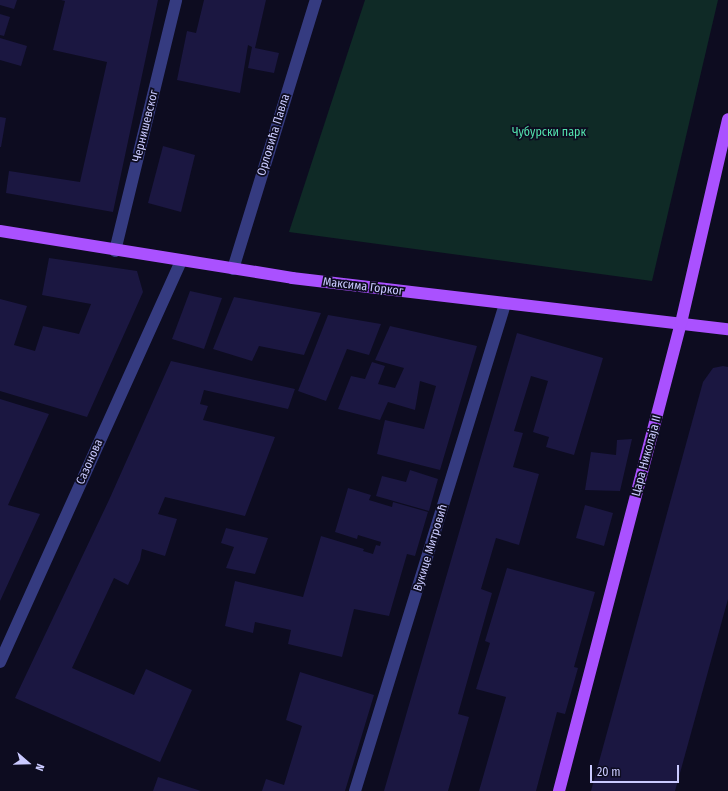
<!DOCTYPE html>
<html>
<head>
<meta charset="utf-8">
<style>
	body { margin:0 }
	#map { position:relative; width:728px; height:791px; overflow:hidden; background:#0d0c20; font-family:"Fira Sans Condensed",sans-serif }
	div>[style] { position:absolute }
	.green>* { inset:0; background:#0f2a26 }
	.building>* { inset:0; background:#1b1741 }
	.minor>* { height:12px; margin:-6px; padding:0 6px; transform-origin:6px; border-radius:6px; background:#353b80 }
	.major>* { height:12px; margin:-6px; padding:0 6px; transform-origin:6px; border-radius:6px; background:#aa51ff }
	span { translate:-50% -50%; white-space:nowrap; text-align:center; line-height:1.15; -webkit-text-stroke:3.5px #0d0c20; paint-order:stroke }
	.street-label { font-size:12px; color:#cacaff }
	.park-label { font-size:12px; color:#53e3ae }
	.north { position:absolute; left:8px; top:743px; width:40px; height:40px; -webkit-text-stroke:3px #0d0c20; paint-order:stroke; rotate:110deg; font-size:11px; font-weight:700; line-height:16px; text-align:center; color:#cacaff }
	.north::after { content:''; display:block; margin:auto; width:14px; height:18px; background:#cacaff; clip-path:polygon(50% 0,100% 100%,50% 72%,0 100%) }
	.scale { position:absolute; left:590px; top:765px; width:89px; height:18px; box-sizing:border-box; border:2px solid #cacaff; border-top:0; padding-left:5px; font-size:12px; line-height:14px; white-space:nowrap; color:#cacaff; -webkit-text-stroke:3px #0d0c20; paint-order:stroke }
</style>
</head>
<body>
<div id="map">
	<div class="green">
		<div style="clip-path:polygon(365px 0,718px 0,652px 281px,289px 232px)"></div>
	</div>
	<div class="building">
		<div style="clip-path:polygon(0 0,17px 0,14px 9px,0 5px)"></div>
		<div style="clip-path:polygon(61px 0,158px 0,113px 212px,6px 193px,9px 171px,80px 182px,107px 62px,53px 50px,65px 1px)"></div>
		<div style="clip-path:polygon(204px 0,266px 0,255px 48px,279px 53px,274px 73px,248px 68px,252px 47px,248px 45px,240px 93px,177px 80px,187px 31px,196px 33px)"></div>
		<div style="clip-path:polygon(0 14px,10px 17px,4px 36px,0 35px)"></div>
		<div style="clip-path:polygon(0 38px,27px 46px,21px 66px,0 60px)"></div>
		<div style="clip-path:polygon(0 117px,6px 118px,1px 147px,0 147px)"></div>
		<div style="clip-path:polygon(163px 146px,195px 155px,181px 212px,148px 203px)"></div>
		<div style="clip-path:polygon(49px 258px,137px 271px,143px 292px,87px 417px,0 391px,0 299px,27px 306px,14px 345px,35px 351px,43px 326px,79px 334px,91px 304px,42px 295px)"></div>
		<div style="clip-path:polygon(190px 291px,222px 298px,204px 349px,172px 339px)"></div>
		<div style="clip-path:polygon(234px 297px,321px 313px,304px 355px,259px 346px,252px 361px,213px 349px)"></div>
		<div style="clip-path:polygon(328px 315px,381px 324px,369px 355px,347px 349px,326px 401px,298px 391px)"></div>
		<div style="clip-path:polygon(390px 326px,477px 346px,440px 470px,377px 454px,385px 420px,424px 429px,436px 386px,420px 381px,415px 410px,388px 402px,380px 420px,338px 409px,351px 376px,365px 379px,372px 362px,385px 366px,378px 384px,395px 388px,404px 368px,375px 360px)"></div>
		<div style="clip-path:polygon(517px 333px,603px 358px,574px 455px,546px 447px,549px 437px,533px 432px,548px 381px,531px 376px,514px 431px,523px 433px,513px 467px,539px 474px,519px 545px,496px 538px,481px 589px,492px 593px,458px 714px,469px 717px,448px 791px,384px 791px)"></div>
		<div style="clip-path:polygon(171px 361px,295px 389px,288px 409px,204px 390px,200px 404px,208px 406px,203px 420px,275px 437px,245px 516px,165px 497px,158px 514px,177px 519px,165px 556px,142px 549px,140px 560px,128px 585px,114px 578px,72px 668px,134px 695px,146px 669px,192px 690px,160px 762px,15px 698px,109px 500px)"></div>
		<div style="clip-path:polygon(723px 366px,728px 367px,728px 599px,675px 791px,591px 791px,703px 382px,713px 368px)"></div>
		<div style="clip-path:polygon(0 399px,49px 414px,8px 505px,40px 514px,0 601px)"></div>
		<div style="clip-path:polygon(632px 439px,620px 491px,585px 490px,591px 452px,616px 455px,617px 440px)"></div>
		<div style="clip-path:polygon(410px 470px,438px 479px,429px 511px,376px 496px,382px 476px,406px 482px)"></div>
		<div style="clip-path:polygon(348px 488px,371px 495px,369px 500px,392px 507px,393px 502px,428px 512px,415px 556px,407px 554px,389px 616px,354px 609px,342px 657px,288px 644px,291px 630px,255px 622px,253px 633px,225px 626px,235px 581px,303px 597px,321px 536px,364px 549px,363px 551px,373px 554px,376px 545px,380px 546px,381px 542px,358px 535px,357px 539px,335px 532px)"></div>
		<div style="clip-path:polygon(585px 505px,613px 513px,604px 546px,576px 538px)"></div>
		<div style="clip-path:polygon(226px 528px,268px 538px,255px 574px,226px 568px,234px 547px,221px 543px)"></div>
		<div style="clip-path:polygon(507px 568px,595px 592px,574px 667px,578px 668px,565px 714px,557px 712px,536px 791px,479px 791px,506px 697px,476px 689px,490px 643px,485px 641px)"></div>
		<div style="clip-path:polygon(300px 672px,374px 695px,345px 791px,262px 791px,266px 779px,284px 785px,302px 726px,286px 720px)"></div>
		<div style="clip-path:polygon(158px 777px,201px 791px,153px 791px)"></div>
	</div>
	<div class="minor">
		<div style="left:115px;top:251px;width:258px;rotate:-76.3deg"></div>
		<div style="left:233px;top:269px;width:282px;rotate:-72.9deg"></div>
		<div style="left:0;top:662px;width:440px;rotate:-65.7deg"></div>
		<div style="left:355px;top:791px;width:510px;rotate:-72.88deg"></div>
	</div>
	<div class="major">
		<div style="left:0;top:231px;width:296px;rotate:9.1deg"></div>
		<div style="left:292px;top:278px;width:439px;rotate:6.7deg"></div>
		<div style="left:559px;top:791px;width:484px;rotate:-75.4deg"></div>
		<div style="left:681px;top:323px;width:209px;rotate:-77deg"></div>
	</div>
	<div class="street-label">
		<span style="left:146px;top:126px;rotate:-76deg">Чернишевског</span>
		<span style="left:274px;top:135px;rotate:-73deg">Орловића Павла</span>
		<span style="left:363px;top:287px;rotate:7deg">Максима Горког</span>
		<span style="left:647px;top:456px;rotate:-75deg">Цара Николаја II</span>
		<span style="left:90px;top:462px;rotate:-66deg">Сазонова</span>
		<span style="left:431px;top:548px;rotate:-73deg">Вукице Митровић</span>
	</div>
	<div class="park-label">
		<span style="left:549px;top:133px">Чубурски парк</span>
	</div>
	<div class="north">N</div>
	<div class="scale">20 m</div>
</div>
</body>
</html>
